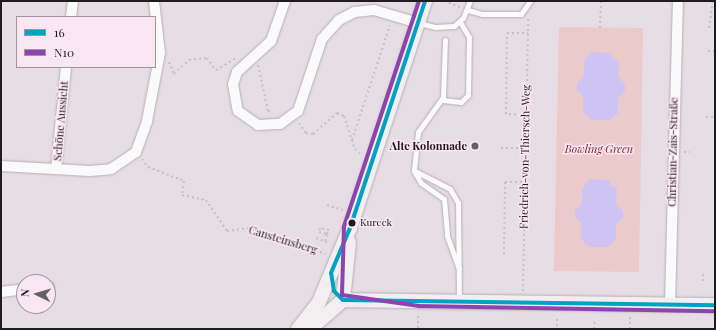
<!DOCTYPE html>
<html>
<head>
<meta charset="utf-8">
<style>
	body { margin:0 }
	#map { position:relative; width:716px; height:330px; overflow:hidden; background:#e7dde4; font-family:"Playfair Display",serif }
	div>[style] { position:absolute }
	.green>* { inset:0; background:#ebcacc }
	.water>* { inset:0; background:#cec4f4 }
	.path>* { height:2px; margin-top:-1px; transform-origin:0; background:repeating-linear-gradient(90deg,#c5c1c4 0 2px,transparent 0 5px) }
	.roads { filter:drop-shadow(0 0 1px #b7afb5) drop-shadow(0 0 1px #b7afb5) }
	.lane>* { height:5px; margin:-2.5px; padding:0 2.5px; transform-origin:2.5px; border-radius:2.5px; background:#fbfafb }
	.street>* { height:10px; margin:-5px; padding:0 5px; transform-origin:5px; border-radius:5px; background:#fbfafb }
	.secondary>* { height:14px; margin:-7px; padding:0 7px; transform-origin:7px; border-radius:7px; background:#f3eff1 }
	.bus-1>* { height:4px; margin:-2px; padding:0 2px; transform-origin:2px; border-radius:2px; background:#02a2c5 }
	.bus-2>* { height:4px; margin:-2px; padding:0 2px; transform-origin:2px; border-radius:2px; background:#8e44ad }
	.dots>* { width:11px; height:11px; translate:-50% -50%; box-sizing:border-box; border:2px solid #f8e6f3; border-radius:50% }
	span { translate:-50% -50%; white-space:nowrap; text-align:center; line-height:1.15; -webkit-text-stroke:3px #f8e6f3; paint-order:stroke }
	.bus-label { font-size:10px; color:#211b1f }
	.left { translate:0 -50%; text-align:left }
	.street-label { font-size:11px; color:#211b1f }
	.poi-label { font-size:11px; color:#211b1f; font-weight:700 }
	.right { translate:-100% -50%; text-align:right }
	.park-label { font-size:11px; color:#781f27; font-style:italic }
	.frame { position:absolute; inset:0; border:2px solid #211b1f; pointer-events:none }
	.legend { position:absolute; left:16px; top:16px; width:140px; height:52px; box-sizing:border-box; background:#f8e6f3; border:1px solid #a2959e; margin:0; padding:5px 7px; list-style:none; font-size:12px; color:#211b1f }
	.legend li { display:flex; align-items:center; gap:8px; height:20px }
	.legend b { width:20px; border:1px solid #a2959e }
	.north { position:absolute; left:16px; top:274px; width:40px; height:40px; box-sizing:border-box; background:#f8e6f3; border:1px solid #a2959e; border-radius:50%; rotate:275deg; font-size:11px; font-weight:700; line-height:16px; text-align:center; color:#211b1f }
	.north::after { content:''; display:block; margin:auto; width:14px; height:18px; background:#665f64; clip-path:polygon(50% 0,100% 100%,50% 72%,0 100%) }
</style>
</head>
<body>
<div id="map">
	<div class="green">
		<div style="clip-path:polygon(559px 27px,643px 28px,639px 272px,554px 271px)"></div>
	</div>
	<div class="water">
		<div style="clip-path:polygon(592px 52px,611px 53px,613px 59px,619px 62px,619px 77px,625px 84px,625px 91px,618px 98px,618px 113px,610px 120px,591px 120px,583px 112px,583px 97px,577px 90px,577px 83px,584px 76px,584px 61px)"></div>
		<div style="clip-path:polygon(590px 179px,609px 180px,611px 186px,617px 188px,616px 204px,623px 211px,623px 217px,616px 225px,616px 239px,608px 247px,589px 247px,581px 239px,581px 223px,575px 216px,575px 210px,582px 203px,582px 188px)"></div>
	</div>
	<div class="path">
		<div style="left:444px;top:1px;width:17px;rotate:21deg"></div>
		<div style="left:600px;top:28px;width:27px;rotate:-88deg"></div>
		<div style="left:709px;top:28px;width:27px;rotate:-82deg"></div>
		<div style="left:708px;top:51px;width:7px"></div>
		<div style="left:169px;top:62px;width:13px;rotate:67deg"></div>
		<div style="left:174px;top:74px;width:21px;rotate:-43deg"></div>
		<div style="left:189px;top:60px;width:18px;rotate:-6deg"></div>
		<div style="left:207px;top:58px;width:15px;rotate:53deg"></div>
		<div style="left:216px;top:70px;width:23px;rotate:-31deg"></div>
		<div style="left:258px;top:65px;width:47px;rotate:77.7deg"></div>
		<div style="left:268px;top:111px;width:5px;rotate:37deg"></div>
		<div style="left:526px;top:115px;width:20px;rotate:-177deg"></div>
		<div style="left:506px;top:114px;width:81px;rotate:-89.3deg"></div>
		<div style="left:507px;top:33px;width:21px"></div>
		<div style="left:706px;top:117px;width:9px"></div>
		<div style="left:299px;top:123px;width:12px;rotate:55deg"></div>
		<div style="left:306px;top:133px;width:7px;rotate:8deg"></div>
		<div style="left:313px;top:134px;width:32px;rotate:-41deg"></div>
		<div style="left:337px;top:113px;width:8px;rotate:23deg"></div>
		<div style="left:344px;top:116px;width:35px;rotate:72deg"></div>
		<div style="left:355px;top:149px;width:8px;rotate:40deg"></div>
		<div style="left:352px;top:140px;width:121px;rotate:-71.7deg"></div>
		<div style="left:501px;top:148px;width:24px"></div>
		<div style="left:684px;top:152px;width:6px"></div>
		<div style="left:142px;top:159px;width:10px;rotate:53deg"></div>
		<div style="left:148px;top:167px;width:39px;rotate:21deg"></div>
		<div style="left:184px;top:181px;width:14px;rotate:98deg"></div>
		<div style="left:182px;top:195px;width:25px;rotate:12deg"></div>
		<div style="left:206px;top:200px;width:37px;rotate:56deg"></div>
		<div style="left:227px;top:231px;width:22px;rotate:-8deg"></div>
		<div style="left:249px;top:228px;width:81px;rotate:18.7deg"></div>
		<div style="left:327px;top:205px;width:17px;rotate:17deg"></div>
		<div style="left:316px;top:238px;width:15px;rotate:20deg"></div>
		<div style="left:325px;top:241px;width:7px;rotate:-74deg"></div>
		<div style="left:327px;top:234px;width:4px;rotate:-63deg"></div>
		<div style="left:329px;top:230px;width:9px;rotate:-167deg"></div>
		<div style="left:320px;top:228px;width:4px;rotate:104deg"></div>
		<div style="left:319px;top:232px;width:8px;rotate:14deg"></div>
		<div style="left:504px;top:254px;width:72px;rotate:-89.2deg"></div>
		<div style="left:505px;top:182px;width:20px"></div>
		<div style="left:703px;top:281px;width:8px;rotate:-90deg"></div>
		<div style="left:523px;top:291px;width:272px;rotate:-88.9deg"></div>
		<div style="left:557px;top:319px;width:10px;rotate:90deg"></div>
		<div style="left:418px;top:328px;width:12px;rotate:-90deg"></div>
		<div style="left:594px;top:329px;width:10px;rotate:-84deg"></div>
		<div style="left:630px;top:329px;width:13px;rotate:-90deg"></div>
	</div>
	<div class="roads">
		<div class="lane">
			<div style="left:468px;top:10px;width:15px;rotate:16deg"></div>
			<div style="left:482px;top:14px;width:39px"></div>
			<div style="left:521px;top:14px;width:16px;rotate:-55deg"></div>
			<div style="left:419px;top:23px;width:16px;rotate:14deg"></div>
			<div style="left:435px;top:27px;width:19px;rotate:-3deg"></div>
			<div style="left:454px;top:26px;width:12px;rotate:-42deg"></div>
			<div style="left:463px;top:18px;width:18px;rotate:-68deg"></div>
			<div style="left:445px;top:40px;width:57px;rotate:92deg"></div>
			<div style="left:443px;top:97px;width:43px;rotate:125.5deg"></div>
			<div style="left:418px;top:132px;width:39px;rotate:96deg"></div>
			<div style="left:414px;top:171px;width:14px;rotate:60deg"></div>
			<div style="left:421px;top:183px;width:28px;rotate:35deg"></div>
			<div style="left:444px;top:199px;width:37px;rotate:85deg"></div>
			<div style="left:447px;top:236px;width:35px;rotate:70deg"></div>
			<div style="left:442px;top:100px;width:19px;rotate:6deg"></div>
			<div style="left:461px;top:102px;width:10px;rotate:-45deg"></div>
			<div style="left:468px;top:95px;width:58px;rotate:-89deg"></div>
			<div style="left:469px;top:37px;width:17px;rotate:-121deg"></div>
			<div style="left:415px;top:171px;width:39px;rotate:27deg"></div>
			<div style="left:450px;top:189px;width:16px;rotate:60deg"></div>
			<div style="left:458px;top:203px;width:98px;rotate:89.4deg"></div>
		</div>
		<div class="street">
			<div style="left:285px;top:1px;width:42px;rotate:109.3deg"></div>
			<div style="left:271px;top:41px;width:46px;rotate:137.6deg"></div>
			<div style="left:237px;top:72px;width:13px;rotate:108deg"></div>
			<div style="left:233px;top:84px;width:27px;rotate:80deg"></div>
			<div style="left:238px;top:111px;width:24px;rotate:35deg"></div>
			<div style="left:258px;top:125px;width:22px;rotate:-3deg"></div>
			<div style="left:280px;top:124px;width:22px;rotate:-36deg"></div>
			<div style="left:298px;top:111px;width:76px;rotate:-71.6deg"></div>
			<div style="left:322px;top:39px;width:25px;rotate:-48deg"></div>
			<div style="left:339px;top:20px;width:18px;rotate:-27deg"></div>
			<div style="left:355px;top:12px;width:19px;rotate:-6deg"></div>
			<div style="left:374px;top:10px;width:46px;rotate:16.5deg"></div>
			<div style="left:71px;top:17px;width:16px;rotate:-83deg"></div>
			<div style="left:1px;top:166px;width:89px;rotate:3.2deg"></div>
			<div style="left:90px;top:171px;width:21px;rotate:-5deg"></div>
			<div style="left:111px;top:169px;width:30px;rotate:-34deg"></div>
			<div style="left:136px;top:152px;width:33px;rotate:-70deg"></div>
			<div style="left:147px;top:121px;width:69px;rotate:-79.2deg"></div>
			<div style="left:160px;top:53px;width:52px;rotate:-96.6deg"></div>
			<div style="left:56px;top:169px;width:102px;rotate:-84.4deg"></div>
			<div style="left:48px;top:287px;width:1px"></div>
			<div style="left:1px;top:292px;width:23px;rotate:-7deg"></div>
			<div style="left:670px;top:304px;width:303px;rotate:-88.5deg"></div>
		</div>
		<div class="secondary">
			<div style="left:343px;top:300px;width:372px;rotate:0.8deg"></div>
			<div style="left:298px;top:329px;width:34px;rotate:-52deg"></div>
			<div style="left:319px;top:302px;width:80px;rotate:-67.3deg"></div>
			<div style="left:350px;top:228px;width:239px;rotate:-71.7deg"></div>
			<div style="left:310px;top:329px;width:44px;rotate:-41.3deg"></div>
			<div style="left:343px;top:300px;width:58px;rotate:-84.1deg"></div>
		</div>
	</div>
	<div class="bus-1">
		<div style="left:343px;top:300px;width:372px;rotate:0.8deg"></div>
		<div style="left:343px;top:300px;width:13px;rotate:-135deg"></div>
		<div style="left:334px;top:291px;width:18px;rotate:-99deg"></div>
		<div style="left:331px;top:273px;width:49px;rotate:-67.1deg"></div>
		<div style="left:350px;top:228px;width:239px;rotate:-71.7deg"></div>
	</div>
	<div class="bus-2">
		<div style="left:419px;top:1px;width:238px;rotate:108.4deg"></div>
		<div style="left:344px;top:227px;width:68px;rotate:91.7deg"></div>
		<div style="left:342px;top:295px;width:78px;rotate:8.1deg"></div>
		<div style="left:419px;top:306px;width:296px;rotate:1deg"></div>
	</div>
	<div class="dots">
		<div style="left:475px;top:146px;background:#665f64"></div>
		<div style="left:352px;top:223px;background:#211b1f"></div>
	</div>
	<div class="bus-label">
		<span class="left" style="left:360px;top:223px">Kureck</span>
	</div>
	<div class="street-label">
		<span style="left:61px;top:121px;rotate:-85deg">Schöne Aussicht</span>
		<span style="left:673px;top:152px;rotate:-89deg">Christian-Zais-Straße</span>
		<span style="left:525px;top:157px;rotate:-89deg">Friedrich-von-Thiersch-Weg</span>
		<span style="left:283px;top:240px;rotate:17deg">Cansteinsberg</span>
	</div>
	<div class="poi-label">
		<span class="right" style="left:467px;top:146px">Alte Kolonnade</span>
	</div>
	<div class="park-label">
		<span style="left:599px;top:149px">Bowling Green</span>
	</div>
	<div class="frame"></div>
	<ul class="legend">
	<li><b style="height:5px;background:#02a2c5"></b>16</li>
	<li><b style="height:5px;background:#8e44ad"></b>N10</li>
	</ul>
	<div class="north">N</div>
</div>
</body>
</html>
